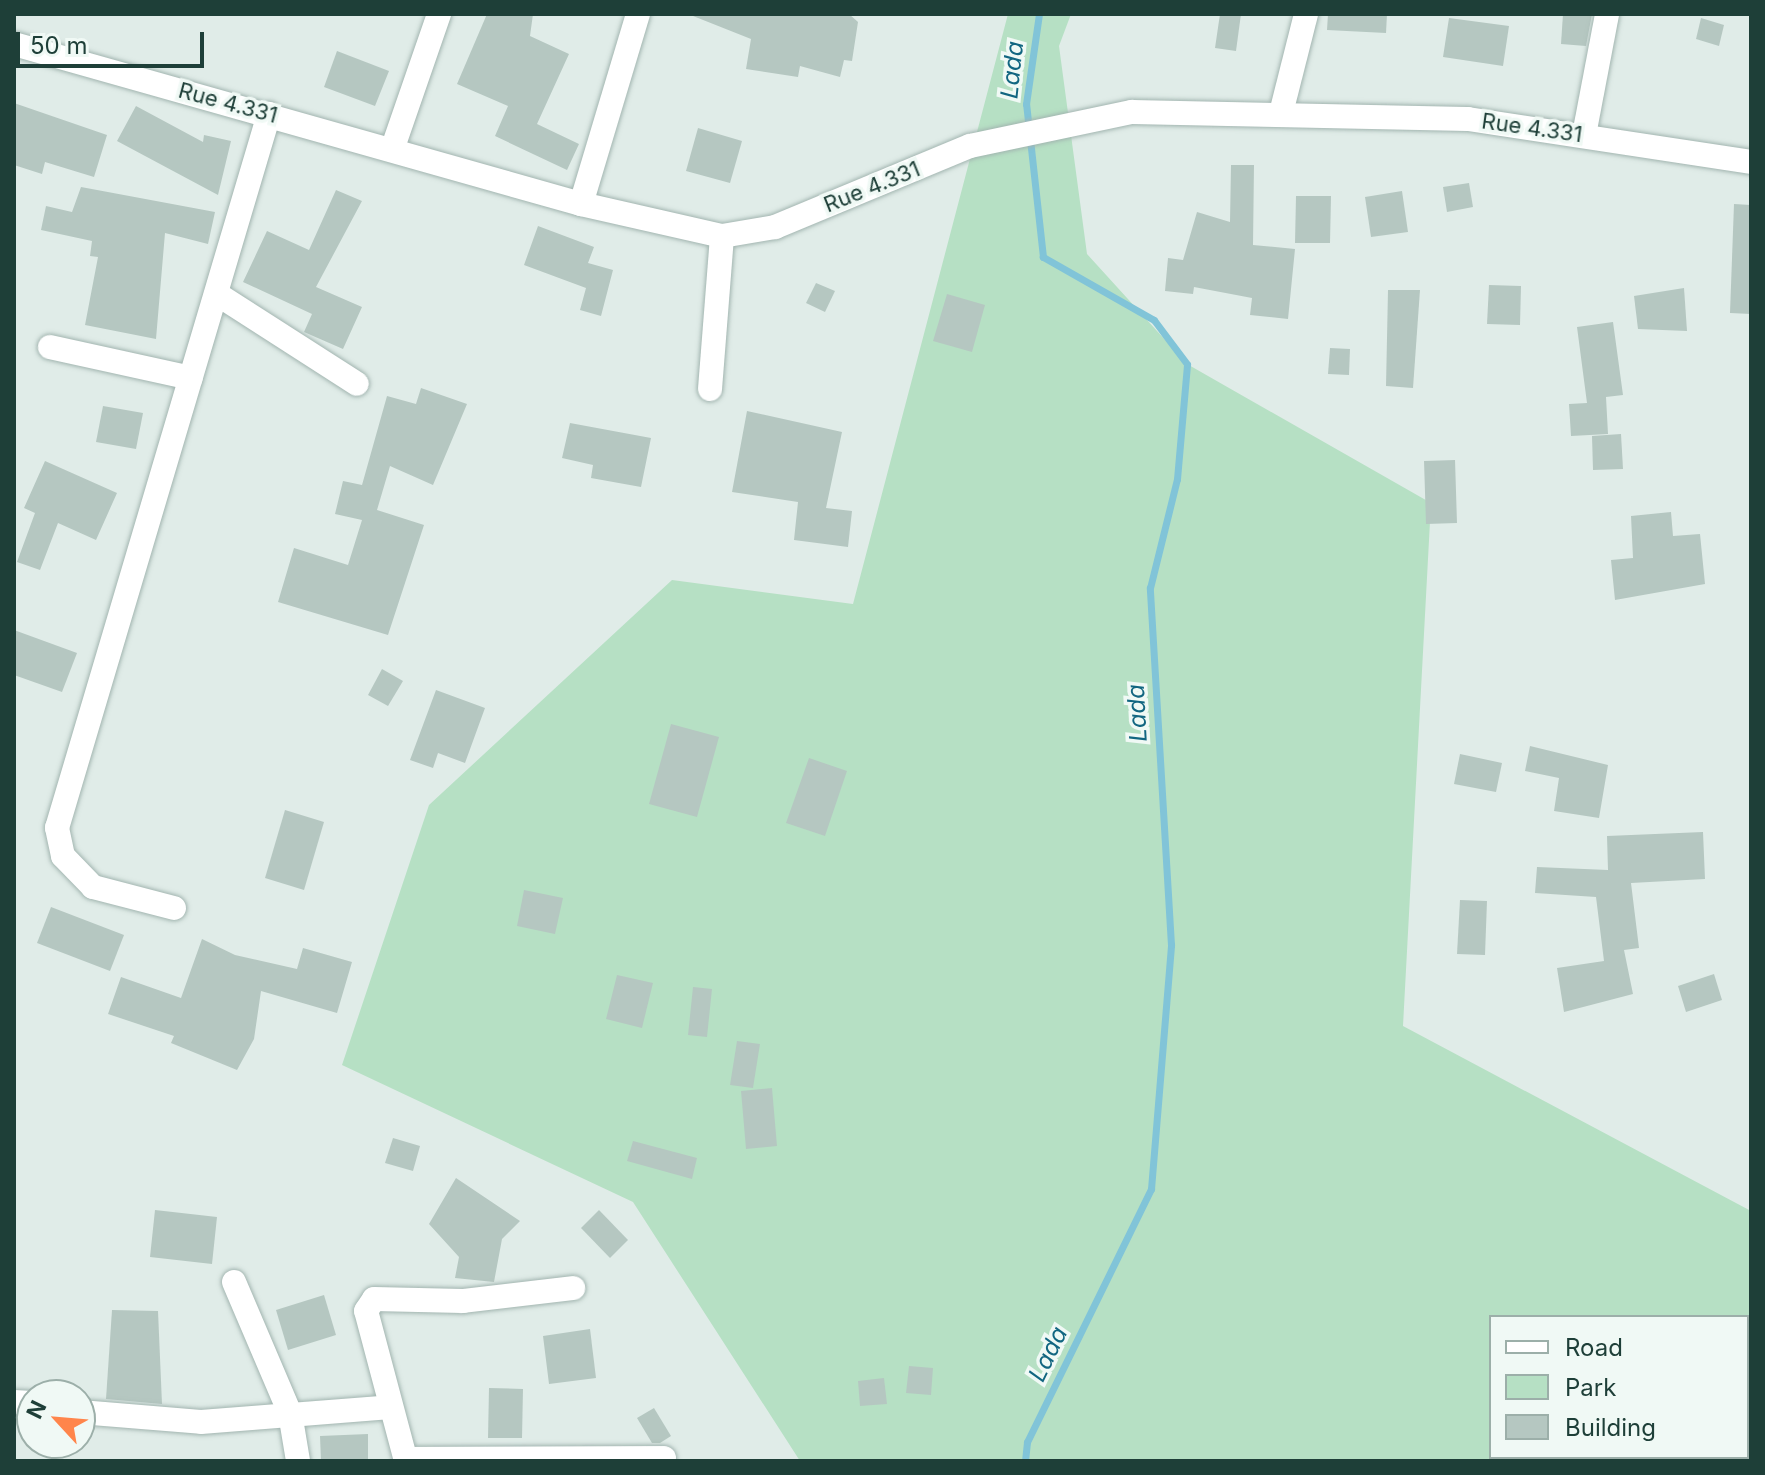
<!DOCTYPE html>
<html>
<head>
<meta charset="utf-8">
<style>
	body { margin:0 }
	#map { position:relative; width:1765px; height:1475px; overflow:hidden; background:#e0ece8; font-family:Inter,sans-serif }
	div>[style] { position:absolute }
	.green>* { inset:0; background:#b6e0c4 }
	.stream>* { height:7px; margin:-3.5px; padding:0 3.5px; transform-origin:3.5px; border-radius:3.5px; background:#81c4d8 }
	.building>* { inset:0; background:#b5c7c1 }
	.roads { filter:drop-shadow(0 0 2px #a2b5b0) drop-shadow(0 0 2px #a2b5b0) }
	.minor>* { height:24px; margin:-12px; padding:0 12px; transform-origin:12px; border-radius:12px; background:#fff }
	span { translate:-50% -50%; white-space:nowrap; text-align:center; line-height:1.15; -webkit-text-stroke:7px #f0f9f5; paint-order:stroke }
	.street-label { font-size:22px; color:#1e3f38 }
	.water-label { font-size:24px; color:#126681; font-style:italic }
	.frame { position:absolute; inset:0; border:16px solid #1e3f38; pointer-events:none }
	.legend { position:absolute; left:1489px; top:1315px; width:260px; height:144px; box-sizing:border-box; background:#f0f9f5; border:2px solid #9cafa9; margin:0; padding:10px 14px; list-style:none; font-size:24px; color:#1e3f38 }
	.legend li { display:flex; align-items:center; gap:16px; height:40px }
	.legend b { width:40px; border:2px solid #9cafa9 }
	.north { position:absolute; left:16px; top:1379px; width:80px; height:80px; box-sizing:border-box; background:#f0f9f5; border:2px solid #9cafa9; border-radius:50%; rotate:296deg; font-size:22px; font-weight:700; line-height:32px; text-align:center; color:#1e3f38 }
	.north::after { content:''; display:block; margin:auto; width:28px; height:36px; background:#ff854b; clip-path:polygon(50% 0,100% 100%,50% 72%,0 100%) }
	.scale { position:absolute; left:16px; top:32px; width:188px; height:36px; box-sizing:border-box; border:4px solid #1e3f38; border-top:0; padding-left:10px; font-size:24px; line-height:28px; white-space:nowrap; color:#1e3f38; -webkit-text-stroke:6px #f0f9f5; paint-order:stroke }
</style>
</head>
<body>
<div id="map">
	<div class="green">
		<div style="clip-path:polygon(evenodd,1008px 14px,1071px 14px,1059px 46px,1087px 254px,1187px 364px,1431px 503px,1403px 1026px,1751px 1211px,1751px 1461px,800px 1461px,633px 1202px,342px 1065px,429px 805px,672px 580px,853px 604px,1008px 14px,1491px 1317px,1747px 1317px,1747px 1457px,1491px 1457px,1491px 1317px)"></div>
	</div>
	<div class="stream">
		<div style="left:1025px;top:1461px;width:19px;rotate:-84deg"></div>
		<div style="left:1027px;top:1442px;width:282px;rotate:-63.9deg"></div>
		<div style="left:1151px;top:1189px;width:245px;rotate:-85.3deg"></div>
		<div style="left:1171px;top:945px;width:358px;rotate:-93.4deg"></div>
		<div style="left:1150px;top:588px;width:112px;rotate:-76.1deg"></div>
		<div style="left:1177px;top:479px;width:115px;rotate:-85deg"></div>
		<div style="left:1187px;top:364px;width:55px;rotate:-126.9deg"></div>
		<div style="left:1154px;top:320px;width:128px;rotate:-150.4deg"></div>
		<div style="left:1043px;top:257px;width:154px;rotate:-96.3deg"></div>
		<div style="left:1026px;top:104px;width:91px;rotate:-81.8deg"></div>
	</div>
	<div class="building">
		<div style="clip-path:polygon(487px 14px,533px 14px,530px 36px,569px 54px,537px 124px,579px 144px,567px 170px,495px 136px,508px 106px,457px 84px)"></div>
		<div style="clip-path:polygon(688px 14px,849px 14px,858px 22px,852px 61px,844px 60px,840px 77px,800px 66px,798px 77px,746px 69px,751px 39px)"></div>
		<div style="clip-path:polygon(1220px 14px,1241px 14px,1236px 51px,1215px 48px)"></div>
		<div style="clip-path:polygon(1328px 14px,1387px 14px,1386px 33px,1327px 30px)"></div>
		<div style="clip-path:polygon(1563px 14px,1592px 14px,1586px 46px,1561px 44px)"></div>
		<div style="clip-path:polygon(1449px 18px,1509px 26px,1503px 66px,1443px 57px)"></div>
		<div style="clip-path:polygon(1701px 18px,1724px 25px,1719px 46px,1696px 39px)"></div>
		<div style="clip-path:polygon(337px 51px,389px 71px,375px 106px,324px 87px)"></div>
		<div style="clip-path:polygon(14px 103px,107px 135px,94px 177px,45px 162px,42px 174px,14px 165px)"></div>
		<div style="clip-path:polygon(136px 106px,203px 142px,204px 135px,231px 141px,218px 195px,117px 141px)"></div>
		<div style="clip-path:polygon(698px 128px,742px 141px,730px 183px,686px 171px)"></div>
		<div style="clip-path:polygon(1231px 165px,1254px 165px,1253px 245px,1295px 249px,1288px 319px,1250px 315px,1252px 298px,1194px 287px,1193px 294px,1165px 291px,1168px 258px,1183px 260px,1197px 212px,1230px 222px)"></div>
		<div style="clip-path:polygon(1469px 183px,1473px 207px,1447px 212px,1443px 187px)"></div>
		<div style="clip-path:polygon(81px 187px,215px 212px,208px 244px,165px 233px,156px 339px,85px 325px,98px 257px,90px 256px,92px 241px,41px 230px,46px 206px,72px 212px)"></div>
		<div style="clip-path:polygon(336px 190px,362px 201px,316px 287px,362px 307px,343px 349px,304px 332px,312px 314px,243px 282px,267px 231px,309px 250px)"></div>
		<div style="clip-path:polygon(1402px 191px,1408px 232px,1371px 237px,1365px 197px)"></div>
		<div style="clip-path:polygon(1296px 196px,1331px 196px,1330px 243px,1295px 243px)"></div>
		<div style="clip-path:polygon(1734px 204px,1751px 205px,1751px 314px,1730px 313px)"></div>
		<div style="clip-path:polygon(538px 226px,594px 247px,588px 263px,613px 270px,601px 316px,580px 310px,586px 288px,524px 265px)"></div>
		<div style="clip-path:polygon(816px 283px,835px 291px,825px 312px,806px 303px)"></div>
		<div style="clip-path:polygon(1489px 285px,1521px 286px,1520px 325px,1487px 324px)"></div>
		<div style="clip-path:polygon(1684px 288px,1687px 331px,1638px 329px,1634px 296px)"></div>
		<div style="clip-path:polygon(1388px 290px,1420px 290px,1413px 388px,1386px 386px)"></div>
		<div style="clip-path:polygon(947px 294px,985px 305px,972px 352px,933px 341px)"></div>
		<div style="clip-path:polygon(1613px 322px,1623px 395px,1606px 397px,1608px 434px,1571px 436px,1569px 404px,1587px 403px,1577px 327px)"></div>
		<div style="clip-path:polygon(1330px 348px,1350px 349px,1349px 375px,1328px 374px)"></div>
		<div style="clip-path:polygon(421px 388px,467px 404px,433px 485px,390px 466px,377px 510px,424px 525px,388px 635px,278px 602px,294px 548px,348px 565px,362px 520px,335px 514px,343px 481px,362px 485px,387px 396px,416px 404px)"></div>
		<div style="clip-path:polygon(103px 406px,143px 413px,136px 449px,96px 442px)"></div>
		<div style="clip-path:polygon(747px 411px,842px 432px,826px 508px,852px 511px,848px 547px,794px 540px,798px 502px,732px 492px)"></div>
		<div style="clip-path:polygon(570px 423px,651px 438px,641px 487px,591px 478px,593px 465px,562px 458px)"></div>
		<div style="clip-path:polygon(1621px 434px,1623px 469px,1593px 470px,1592px 436px)"></div>
		<div style="clip-path:polygon(1455px 460px,1457px 523px,1426px 524px,1424px 461px)"></div>
		<div style="clip-path:polygon(45px 461px,117px 493px,96px 540px,58px 523px,40px 570px,17px 562px,35px 513px,24px 508px)"></div>
		<div style="clip-path:polygon(1671px 512px,1673px 536px,1700px 534px,1705px 584px,1615px 600px,1611px 560px,1633px 558px,1631px 516px)"></div>
		<div style="clip-path:polygon(14px 630px,77px 653px,62px 692px,14px 675px)"></div>
		<div style="clip-path:polygon(382px 669px,403px 681px,388px 706px,368px 695px)"></div>
		<div style="clip-path:polygon(436px 690px,485px 708px,465px 763px,438px 753px,433px 768px,410px 760px)"></div>
		<div style="clip-path:polygon(671px 724px,719px 737px,697px 817px,649px 804px)"></div>
		<div style="clip-path:polygon(1530px 746px,1608px 765px,1599px 818px,1554px 811px,1559px 778px,1525px 771px)"></div>
		<div style="clip-path:polygon(1460px 754px,1502px 763px,1496px 792px,1454px 784px)"></div>
		<div style="clip-path:polygon(809px 758px,847px 771px,825px 836px,786px 823px)"></div>
		<div style="clip-path:polygon(285px 810px,324px 822px,304px 890px,265px 878px)"></div>
		<div style="clip-path:polygon(1703px 832px,1705px 879px,1631px 883px,1639px 948px,1624px 950px,1633px 994px,1564px 1012px,1557px 968px,1604px 961px,1596px 897px,1535px 893px,1537px 867px,1608px 870px,1607px 836px)"></div>
		<div style="clip-path:polygon(524px 890px,563px 898px,555px 934px,517px 926px)"></div>
		<div style="clip-path:polygon(1460px 900px,1487px 901px,1485px 955px,1457px 954px)"></div>
		<div style="clip-path:polygon(51px 907px,124px 935px,110px 971px,37px 943px)"></div>
		<div style="clip-path:polygon(202px 939px,235px 955px,297px 969px,303px 948px,352px 962px,337px 1013px,261px 991px,254px 1039px,237px 1070px,171px 1043px,174px 1036px,108px 1014px,121px 977px,181px 998px)"></div>
		<div style="clip-path:polygon(1714px 974px,1722px 1000px,1686px 1012px,1678px 986px)"></div>
		<div style="clip-path:polygon(617px 975px,653px 983px,642px 1028px,606px 1019px)"></div>
		<div style="clip-path:polygon(693px 987px,712px 989px,707px 1037px,688px 1035px)"></div>
		<div style="clip-path:polygon(737px 1041px,760px 1044px,753px 1088px,730px 1085px)"></div>
		<div style="clip-path:polygon(772px 1088px,777px 1146px,746px 1149px,741px 1091px)"></div>
		<div style="clip-path:polygon(393px 1138px,420px 1146px,413px 1171px,385px 1163px)"></div>
		<div style="clip-path:polygon(633px 1141px,697px 1158px,692px 1179px,627px 1161px)"></div>
		<div style="clip-path:polygon(456px 1178px,520px 1221px,502px 1239px,494px 1282px,455px 1278px,459px 1257px,429px 1224px)"></div>
		<div style="clip-path:polygon(155px 1210px,217px 1217px,212px 1264px,150px 1257px)"></div>
		<div style="clip-path:polygon(599px 1210px,628px 1240px,610px 1258px,581px 1228px)"></div>
		<div style="clip-path:polygon(324px 1295px,336px 1335px,288px 1350px,276px 1310px)"></div>
		<div style="clip-path:polygon(112px 1310px,158px 1311px,162px 1404px,106px 1399px)"></div>
		<div style="clip-path:polygon(590px 1329px,596px 1378px,549px 1384px,543px 1336px)"></div>
		<div style="clip-path:polygon(909px 1366px,933px 1368px,931px 1395px,906px 1393px)"></div>
		<div style="clip-path:polygon(884px 1378px,887px 1404px,860px 1406px,858px 1381px)"></div>
		<div style="clip-path:polygon(489px 1388px,523px 1389px,522px 1438px,488px 1438px)"></div>
		<div style="clip-path:polygon(654px 1408px,671px 1436px,660px 1443px,652px 1443px,637px 1418px)"></div>
		<div style="clip-path:polygon(368px 1434px,368px 1461px,321px 1461px,320px 1436px)"></div>
	</div>
	<div class="roads">
		<div class="minor">
			<div style="left:14px;top:44px;width:589px;rotate:15.76deg"></div>
			<div style="left:581px;top:204px;width:145px;rotate:12.8deg"></div>
			<div style="left:722px;top:236px;width:54px;rotate:-9.6deg"></div>
			<div style="left:775px;top:227px;width:211px;rotate:-22.6deg"></div>
			<div style="left:970px;top:146px;width:166px;rotate:-11.9deg"></div>
			<div style="left:1132px;top:112px;width:336px;rotate:1.2deg"></div>
			<div style="left:1468px;top:119px;width:286px;rotate:8.6deg"></div>
			<div style="left:1281px;top:113px;width:102px;rotate:-75.8deg"></div>
			<div style="left:1584px;top:135px;width:123px;rotate:-79.2deg"></div>
			<div style="left:392px;top:150px;width:144px;rotate:-70.9deg"></div>
			<div style="left:581px;top:204px;width:198px;rotate:-73.3deg"></div>
			<div style="left:217px;top:294px;width:166px;rotate:32.7deg"></div>
			<div style="left:50px;top:347px;width:144px;rotate:12.4deg"></div>
			<div style="left:710px;top:389px;width:153px;rotate:-85.5deg"></div>
			<div style="left:174px;top:908px;width:84px;rotate:-165.5deg"></div>
			<div style="left:93px;top:887px;width:43px;rotate:-134.1deg"></div>
			<div style="left:63px;top:856px;width:29px;rotate:-102deg"></div>
			<div style="left:57px;top:828px;width:745px;rotate:-73.46deg"></div>
			<div style="left:234px;top:1282px;width:142px;rotate:66.9deg"></div>
			<div style="left:290px;top:1413px;width:49px;rotate:80.5deg"></div>
			<div style="left:14px;top:1402px;width:18px;rotate:3deg"></div>
			<div style="left:80px;top:1412px;width:121px;rotate:4.7deg"></div>
			<div style="left:201px;top:1422px;width:190px;rotate:-4.5deg"></div>
			<div style="left:405px;top:1459px;width:259px;rotate:-0.2deg"></div>
			<div style="left:406px;top:1461px;width:155px;rotate:-104.9deg"></div>
			<div style="left:366px;top:1311px;width:14px;rotate:-56deg"></div>
			<div style="left:374px;top:1299px;width:89px;rotate:1.3deg"></div>
			<div style="left:463px;top:1301px;width:111px;rotate:-6.7deg"></div>
		</div>
	</div>
	<div class="street-label">
		<span style="left:228px;top:103px;rotate:15deg">Rue 4.331</span>
		<span style="left:1532px;top:128px;rotate:8deg">Rue 4.331</span>
		<span style="left:872px;top:187px;rotate:-22deg">Rue 4.331</span>
	</div>
	<div class="water-label">
		<span style="left:1012px;top:70px;rotate:-84deg">Lada</span>
		<span style="left:1137px;top:713px;rotate:-93deg">Lada</span>
		<span style="left:1048px;top:1354px;rotate:-64deg">Lada</span>
	</div>
	<div class="frame"></div>
	<ul class="legend">
	<li><b style="height:10px;background:#fff"></b>Road</li>
	<li><b style="height:22px;background:#b6e0c4"></b>Park</li>
	<li><b style="height:22px;background:#b5c7c1"></b>Building</li>
	</ul>
	<div class="north">N</div>
	<div class="scale">50 m</div>
</div>
</body>
</html>
